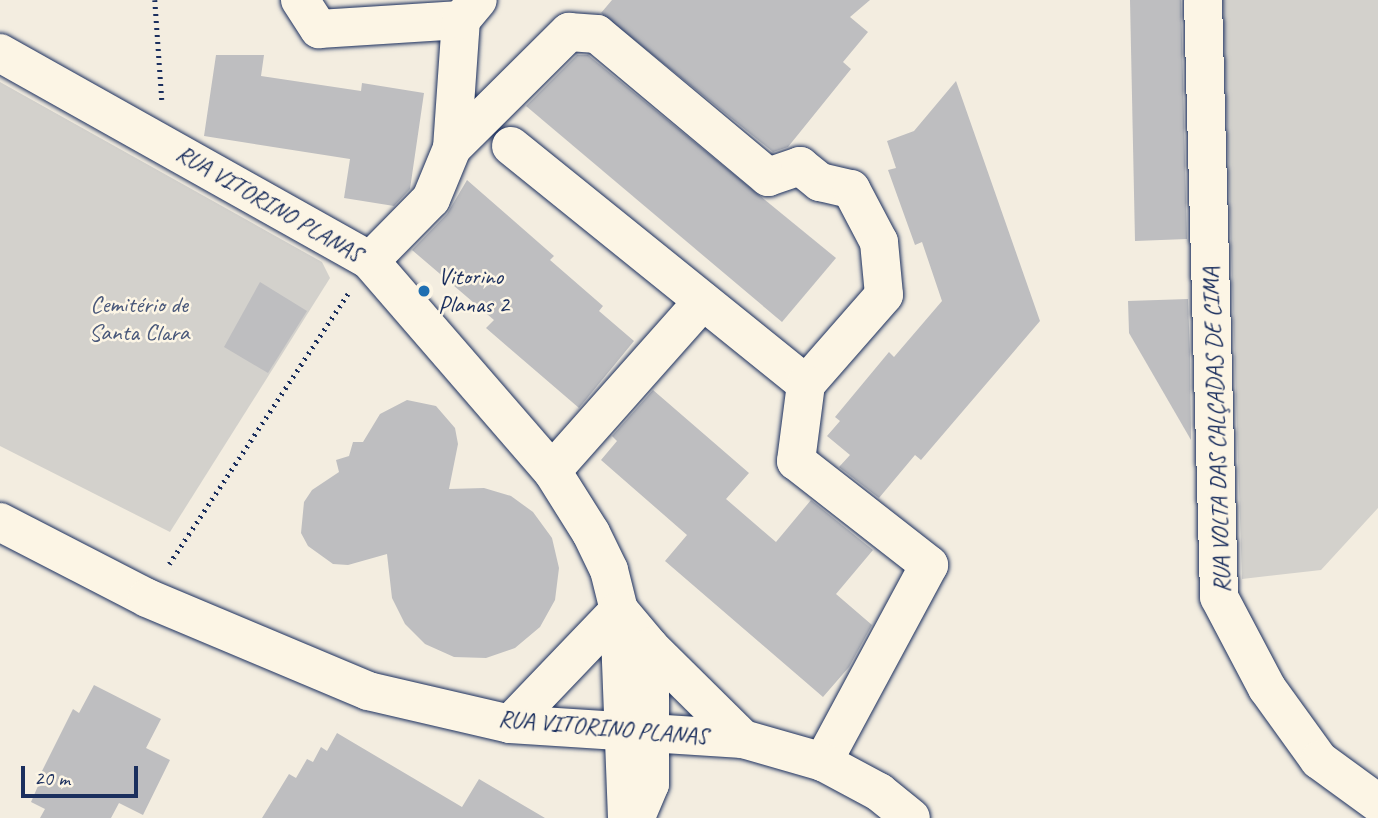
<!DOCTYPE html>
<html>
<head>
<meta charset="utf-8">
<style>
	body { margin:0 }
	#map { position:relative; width:1378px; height:818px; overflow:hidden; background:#f3ede0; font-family:Caveat,sans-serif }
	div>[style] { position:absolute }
	.green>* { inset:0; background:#d3d1cc }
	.building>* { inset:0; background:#bebec0 }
	.path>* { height:4.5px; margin-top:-2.25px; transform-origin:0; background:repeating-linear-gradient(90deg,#1b2f5e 0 2px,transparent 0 7px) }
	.roads { filter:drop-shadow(0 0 2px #1b2f5e) drop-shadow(0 0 2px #1b2f5e) }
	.minor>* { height:38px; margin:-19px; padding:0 19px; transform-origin:19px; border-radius:19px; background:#fcf5e5 }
	.dots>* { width:19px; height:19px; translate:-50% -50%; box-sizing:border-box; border:4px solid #fcf5e5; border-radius:50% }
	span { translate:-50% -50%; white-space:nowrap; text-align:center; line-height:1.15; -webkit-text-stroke:5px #fcf5e5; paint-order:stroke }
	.street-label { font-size:24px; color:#1b2f5e }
	.poi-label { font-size:24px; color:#1b2f5e }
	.left { translate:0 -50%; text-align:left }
	.park-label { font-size:24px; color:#49587a }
	.scale { position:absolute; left:21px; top:766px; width:117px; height:32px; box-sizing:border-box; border:4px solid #1b2f5e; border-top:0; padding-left:9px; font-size:21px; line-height:24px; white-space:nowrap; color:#1b2f5e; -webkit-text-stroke:5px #fcf5e5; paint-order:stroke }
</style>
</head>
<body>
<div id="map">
	<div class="green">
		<div style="clip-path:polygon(1223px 0,1378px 0,1378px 508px,1321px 570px,1242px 579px)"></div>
		<div style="clip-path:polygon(0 82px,322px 262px,330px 278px,170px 532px,0 446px)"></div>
	</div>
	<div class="building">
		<div style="clip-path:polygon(612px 0,870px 0,850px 17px,868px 32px,843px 62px,851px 69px,788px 147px,773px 152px,601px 13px)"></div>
		<div style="clip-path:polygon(1130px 0,1181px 0,1187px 239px,1135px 241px)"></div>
		<div style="clip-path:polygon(216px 55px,264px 55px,261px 76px,361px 91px,362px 83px,424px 93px,410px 189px,394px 206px,344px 198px,350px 159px,204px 136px)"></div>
		<div style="clip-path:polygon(577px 55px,588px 55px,836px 258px,782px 322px,526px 106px)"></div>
		<div style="clip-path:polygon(956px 81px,1040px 321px,921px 460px,915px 455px,879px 498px,839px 467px,850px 455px,827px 436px,840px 421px,835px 417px,889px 352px,894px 357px,942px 301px,922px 242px,915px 245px,888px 170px,896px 168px,887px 141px,914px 131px)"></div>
		<div style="clip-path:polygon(467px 180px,554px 256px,550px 260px,603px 306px,599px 311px,634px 341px,579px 408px,486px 328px,494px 320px,412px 250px,447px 214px)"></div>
		<div style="clip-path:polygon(260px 282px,307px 311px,268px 373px,224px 347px)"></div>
		<div style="clip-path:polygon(1188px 299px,1190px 355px,1191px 440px,1129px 333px,1128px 301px)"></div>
		<div style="clip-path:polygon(653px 390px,749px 473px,726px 499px,776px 542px,811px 500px,873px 550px,836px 594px,872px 625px,849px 667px,823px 697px,665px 561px,687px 535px,601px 460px,617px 441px,612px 436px)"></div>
		<div style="clip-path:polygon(407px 400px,436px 406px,455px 428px,458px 444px,449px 489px,484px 488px,511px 496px,533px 512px,552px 538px,559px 568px,555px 600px,540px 627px,515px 648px,486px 658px,454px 657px,425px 644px,405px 624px,392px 598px,387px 554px,348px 565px,333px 564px,308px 546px,301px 533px,304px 502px,312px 490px,339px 472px,336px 460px,349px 456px,353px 442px,363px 442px,380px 414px)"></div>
		<div style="clip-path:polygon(94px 685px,161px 719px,146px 748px,170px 760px,143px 815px,119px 803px,111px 818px,40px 818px,45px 809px,31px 802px,38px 786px,35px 785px,73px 709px,79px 713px)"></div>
		<div style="clip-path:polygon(337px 733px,462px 807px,479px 779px,545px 818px,262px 818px,289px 774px,296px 778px,307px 759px,313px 762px,321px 747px,327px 751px)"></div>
	</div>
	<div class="path">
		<div style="left:155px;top:0;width:100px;rotate:86deg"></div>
		<div style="left:169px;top:564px;width:324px;rotate:-56.5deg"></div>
	</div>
	<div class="roads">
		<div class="minor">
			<div style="left:300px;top:0;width:35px;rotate:57deg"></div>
			<div style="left:319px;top:29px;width:142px;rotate:-3.6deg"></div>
			<div style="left:1203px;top:0;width:597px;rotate:88.46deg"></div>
			<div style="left:1219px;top:597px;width:103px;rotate:62.2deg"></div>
			<div style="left:1267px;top:688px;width:89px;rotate:54.2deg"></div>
			<div style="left:1319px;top:760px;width:73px;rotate:36.1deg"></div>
			<div style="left:0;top:53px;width:424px;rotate:29.3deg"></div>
			<div style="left:370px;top:261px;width:278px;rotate:49.1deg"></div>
			<div style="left:552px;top:471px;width:73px;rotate:57.8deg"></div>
			<div style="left:591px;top:533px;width:41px;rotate:64.1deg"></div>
			<div style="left:609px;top:570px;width:41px;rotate:76deg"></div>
			<div style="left:619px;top:610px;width:48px;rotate:50deg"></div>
			<div style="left:650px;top:647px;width:131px;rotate:44.7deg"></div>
			<div style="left:511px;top:146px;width:379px;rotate:38.9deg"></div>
			<div style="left:452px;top:148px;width:165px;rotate:-44.8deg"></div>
			<div style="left:569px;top:32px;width:28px;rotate:4deg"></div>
			<div style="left:597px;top:34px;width:223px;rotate:39.9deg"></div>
			<div style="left:768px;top:177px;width:34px;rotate:-19deg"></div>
			<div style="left:800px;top:166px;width:26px;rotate:39deg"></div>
			<div style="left:820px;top:182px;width:32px;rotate:13deg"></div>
			<div style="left:851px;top:189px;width:60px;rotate:62.2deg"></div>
			<div style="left:879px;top:242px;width:53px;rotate:84.6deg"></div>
			<div style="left:884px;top:295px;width:118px;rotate:131.2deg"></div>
			<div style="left:370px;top:261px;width:87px;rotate:-45.5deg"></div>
			<div style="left:431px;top:199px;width:55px;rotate:-67.6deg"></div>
			<div style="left:452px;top:148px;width:128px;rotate:-86deg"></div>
			<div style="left:461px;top:20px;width:26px;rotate:-50deg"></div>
			<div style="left:806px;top:384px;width:78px;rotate:97.4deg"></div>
			<div style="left:796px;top:461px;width:169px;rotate:38deg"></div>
			<div style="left:929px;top:565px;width:224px;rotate:118.3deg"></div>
			<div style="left:552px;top:471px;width:227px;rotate:-48.4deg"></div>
			<div style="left:0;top:522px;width:165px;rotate:27.3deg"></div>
			<div style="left:147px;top:598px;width:240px;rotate:22.8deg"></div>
			<div style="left:368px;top:691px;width:146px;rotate:13.1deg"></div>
			<div style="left:510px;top:724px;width:233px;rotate:3.7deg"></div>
			<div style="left:743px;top:739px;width:83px;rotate:16deg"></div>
			<div style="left:823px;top:762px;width:64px;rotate:28.2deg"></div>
			<div style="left:879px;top:792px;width:41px;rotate:39.1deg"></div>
			<div style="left:619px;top:610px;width:208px;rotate:87.8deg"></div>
			<div style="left:510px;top:724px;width:158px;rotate:-46.3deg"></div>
			<div style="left:636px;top:817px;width:36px;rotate:-67deg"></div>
			<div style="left:650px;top:784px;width:137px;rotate:-90deg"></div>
		</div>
	</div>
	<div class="dots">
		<div style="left:424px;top:291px;background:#1f6fb2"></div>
	</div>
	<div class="street-label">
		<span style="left:269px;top:204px;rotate:30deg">RUA VITORINO PLANAS</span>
		<span style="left:1217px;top:430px;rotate:-92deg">RUA VOLTA DAS CALÇADAS DE CIMA</span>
		<span style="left:603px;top:728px;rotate:5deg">RUA VITORINO PLANAS</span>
	</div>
	<div class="poi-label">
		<span class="left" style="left:438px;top:291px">Vitorino<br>Planas 2</span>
	</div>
	<div class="park-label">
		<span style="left:139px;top:319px">Cemitério de<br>Santa Clara</span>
	</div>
	<div class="scale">20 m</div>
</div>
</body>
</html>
